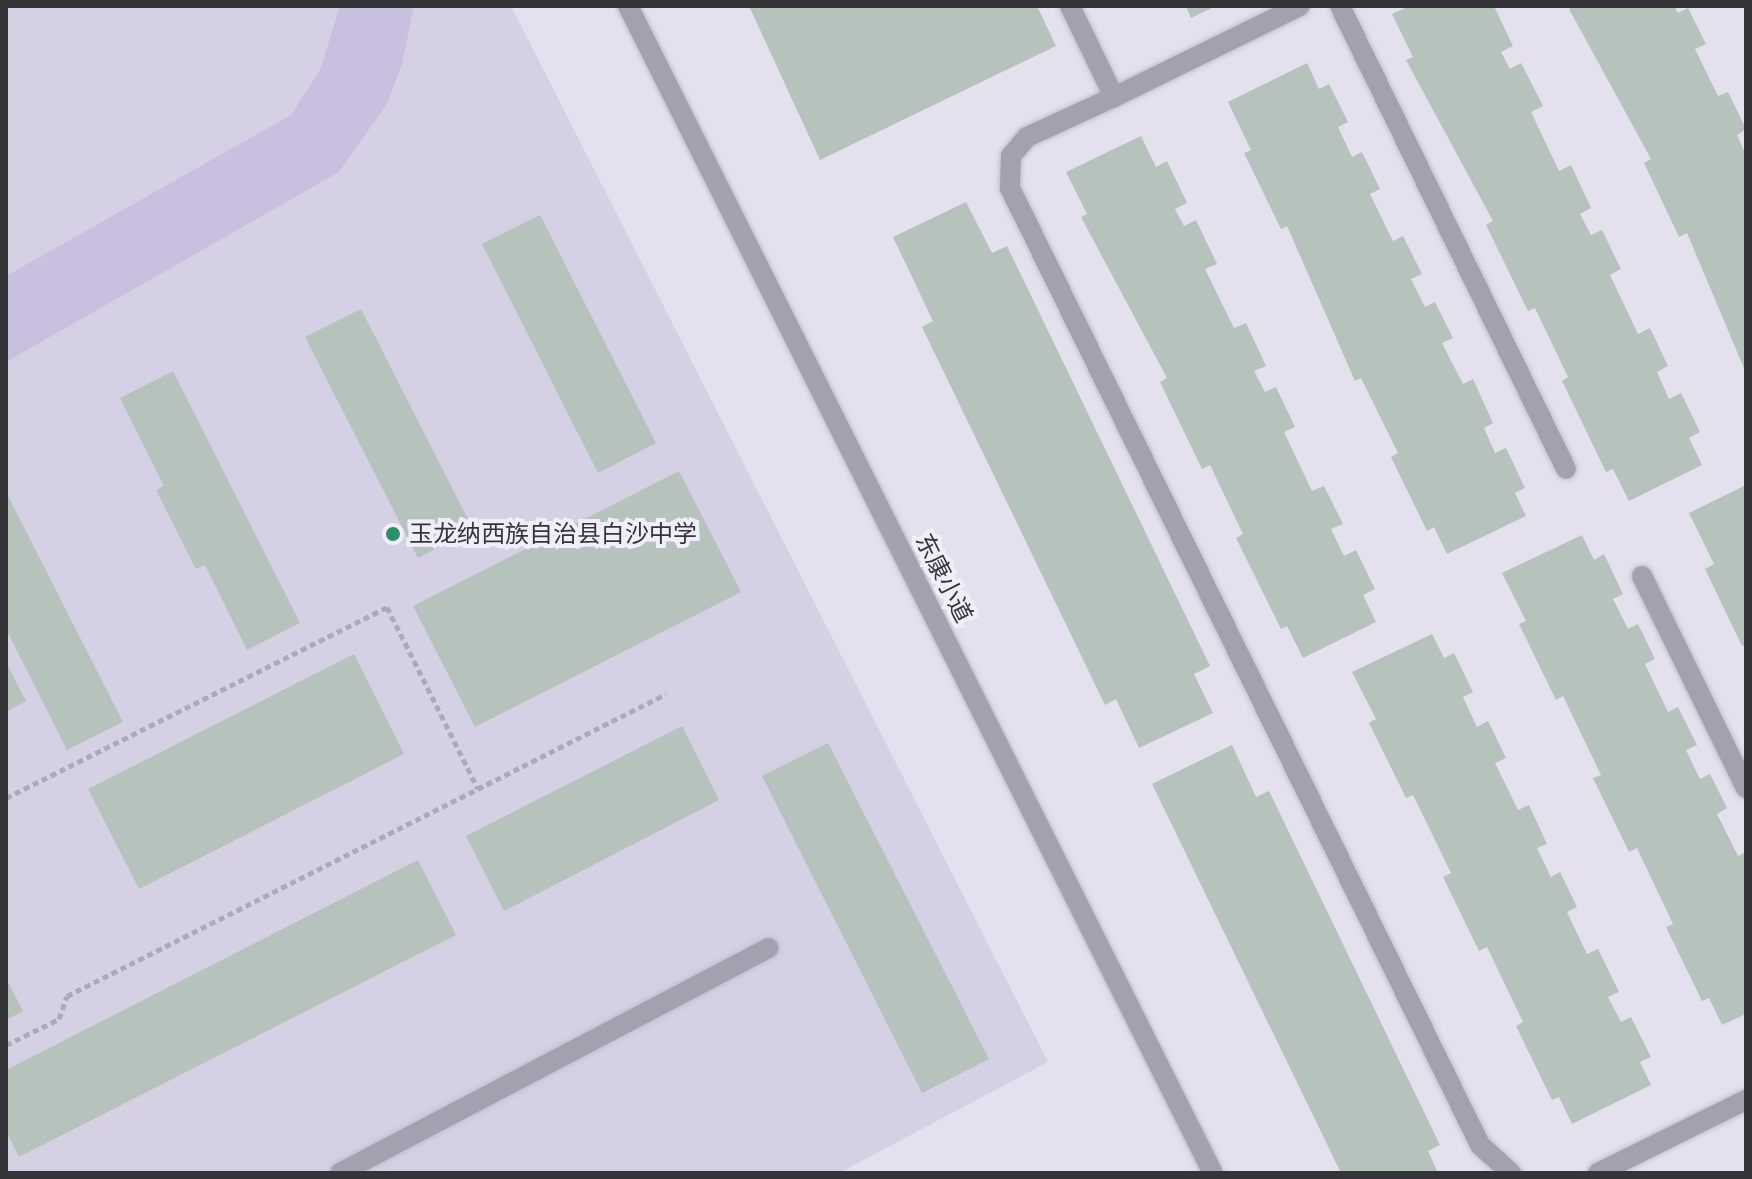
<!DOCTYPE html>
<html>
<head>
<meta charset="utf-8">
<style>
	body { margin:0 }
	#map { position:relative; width:1752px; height:1179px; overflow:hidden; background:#e4e0ee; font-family:Inter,"Noto Sans SC",sans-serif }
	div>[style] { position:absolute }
	.built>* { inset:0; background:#d5d0e4 }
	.green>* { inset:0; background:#c9c0df }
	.building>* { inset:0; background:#b5c3bc }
	.path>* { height:5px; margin-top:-2.5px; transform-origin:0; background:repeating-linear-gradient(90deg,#adaab6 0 6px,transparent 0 10px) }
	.roads { filter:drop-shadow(0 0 2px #c1beca) drop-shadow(0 0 2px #c1beca) }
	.minor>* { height:20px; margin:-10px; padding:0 10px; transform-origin:10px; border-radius:10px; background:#a4a0b0 }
	.dots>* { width:22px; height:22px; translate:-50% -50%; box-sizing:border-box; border:4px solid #f1eefb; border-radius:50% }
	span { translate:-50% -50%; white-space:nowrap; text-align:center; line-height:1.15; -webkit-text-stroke:8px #f1eefb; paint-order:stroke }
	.poi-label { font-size:24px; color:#353439 }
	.left { translate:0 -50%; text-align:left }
	.street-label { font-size:24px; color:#353439 }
	.frame { position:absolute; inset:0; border:8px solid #353439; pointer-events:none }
</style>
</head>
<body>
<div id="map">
	<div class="built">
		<div style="clip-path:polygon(6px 6px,511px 6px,1048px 1062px,839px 1173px,6px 1173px)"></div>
	</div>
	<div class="green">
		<div style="clip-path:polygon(340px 6px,414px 6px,402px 64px,387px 104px,339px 172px,6px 362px,6px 276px,291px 115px,320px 70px)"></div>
	</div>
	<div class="building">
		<div style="clip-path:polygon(749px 6px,1037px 6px,1056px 46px,820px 160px)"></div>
		<div style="clip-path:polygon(1186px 6px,1216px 6px,1191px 18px)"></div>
		<div style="clip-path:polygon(1410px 6px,1494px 6px,1513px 46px,1501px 52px,1510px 69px,1521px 63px,1543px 106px,1531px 112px,1559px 171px,1571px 165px,1591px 208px,1580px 214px,1591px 235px,1602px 230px,1621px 269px,1610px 275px,1638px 334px,1650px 328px,1668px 366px,1657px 372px,1669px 399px,1681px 393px,1700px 432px,1689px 438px,1702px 465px,1629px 501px,1613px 469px,1606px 472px,1562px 381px,1568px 377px,1535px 308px,1528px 311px,1486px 225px,1493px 221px,1406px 60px,1413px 57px,1392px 14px)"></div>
		<div style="clip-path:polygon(1576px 6px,1674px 6px,1678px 13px,1688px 8px,1706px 44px,1695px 49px,1718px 96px,1728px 92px,1746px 129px,1737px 135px,1746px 155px,1746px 373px,1687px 233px,1679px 237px,1644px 163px,1651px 159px,1569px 9px)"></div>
		<div style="clip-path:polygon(1307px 63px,1319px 89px,1329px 84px,1348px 122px,1338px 127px,1352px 157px,1362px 152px,1380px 189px,1370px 194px,1393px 241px,1403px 236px,1422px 274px,1411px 279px,1425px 307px,1435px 302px,1453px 338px,1442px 343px,1463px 384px,1473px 379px,1493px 423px,1484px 428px,1495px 453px,1506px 448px,1525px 488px,1515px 493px,1526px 516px,1447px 554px,1434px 527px,1427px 531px,1391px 457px,1398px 453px,1361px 378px,1355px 381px,1287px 226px,1281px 229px,1244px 153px,1251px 150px,1228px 102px)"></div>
		<div style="clip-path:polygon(1141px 136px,1156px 167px,1167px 161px,1187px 203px,1175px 209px,1184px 226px,1196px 220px,1217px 264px,1205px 269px,1234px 328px,1246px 323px,1266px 366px,1254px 371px,1265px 392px,1276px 387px,1295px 427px,1284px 432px,1312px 491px,1324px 486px,1343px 524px,1331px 529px,1344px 556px,1356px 550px,1375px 589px,1363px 595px,1376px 622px,1303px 658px,1287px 626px,1281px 629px,1236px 538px,1243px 534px,1210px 465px,1202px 469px,1160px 382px,1167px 378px,1081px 217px,1087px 214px,1066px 172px)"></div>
		<div style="clip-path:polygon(966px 202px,992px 253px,1007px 246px,1210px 666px,1194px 674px,1213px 713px,1139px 748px,1116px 699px,1105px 705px,922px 327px,933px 321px,893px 237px)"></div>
		<div style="clip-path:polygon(540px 215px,656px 443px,598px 473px,482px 244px)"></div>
		<div style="clip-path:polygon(361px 309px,473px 529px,418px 558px,305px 337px)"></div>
		<div style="clip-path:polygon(173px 371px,300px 623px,247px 650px,205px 565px,196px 569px,156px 490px,164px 486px,120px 398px)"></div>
		<div style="clip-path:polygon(679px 471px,741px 592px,475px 727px,413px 606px)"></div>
		<div style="clip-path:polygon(1746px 485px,1746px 644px,1742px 646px,1705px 569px,1714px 564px,1689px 513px)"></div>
		<div style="clip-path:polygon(6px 492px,123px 722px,67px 750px,6px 629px)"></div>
		<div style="clip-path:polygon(1582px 535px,1594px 560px,1604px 554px,1623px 594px,1613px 599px,1628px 629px,1638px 624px,1655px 659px,1645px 664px,1668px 712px,1678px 707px,1697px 745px,1686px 750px,1700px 779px,1710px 774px,1727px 808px,1717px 814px,1738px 856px,1746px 852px,1746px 1014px,1722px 1025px,1709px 998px,1702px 1001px,1666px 927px,1673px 924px,1637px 848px,1629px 852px,1593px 778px,1601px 775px,1563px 696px,1556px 700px,1519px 624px,1526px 621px,1502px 573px)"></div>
		<div style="clip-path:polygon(1432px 634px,1444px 658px,1454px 653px,1473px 692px,1463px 697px,1477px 727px,1488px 721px,1506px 758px,1495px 763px,1518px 810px,1529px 805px,1547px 844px,1537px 848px,1551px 877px,1560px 872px,1577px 907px,1567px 912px,1587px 954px,1598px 949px,1619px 992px,1608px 997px,1621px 1022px,1631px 1017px,1651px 1057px,1640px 1062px,1651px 1085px,1572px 1124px,1559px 1097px,1552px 1100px,1516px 1026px,1523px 1022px,1487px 947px,1479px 951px,1443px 877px,1451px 873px,1413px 795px,1406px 798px,1369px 723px,1376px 719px,1352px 672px)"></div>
		<div style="clip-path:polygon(354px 654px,404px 754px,139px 889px,88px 789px)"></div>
		<div style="clip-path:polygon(6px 662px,26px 701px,6px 712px)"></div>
		<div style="clip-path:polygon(682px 726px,719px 800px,504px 911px,466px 836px)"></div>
		<div style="clip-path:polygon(828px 743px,989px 1059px,922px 1093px,762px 776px)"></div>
		<div style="clip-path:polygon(1232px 745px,1256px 797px,1269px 791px,1440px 1145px,1428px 1151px,1438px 1173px,1341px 1173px,1152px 784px)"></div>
		<div style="clip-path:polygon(418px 860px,456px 935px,19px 1157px,6px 1131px,6px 1070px)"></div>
		<div style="clip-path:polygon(6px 978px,23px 1011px,6px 1020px)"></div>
	</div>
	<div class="path">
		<div style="left:6px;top:798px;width:426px;rotate:-26.6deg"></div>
		<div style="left:387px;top:607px;width:203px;rotate:63.4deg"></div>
		<div style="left:6px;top:1045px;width:59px;rotate:-26.1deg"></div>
		<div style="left:59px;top:1019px;width:24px;rotate:-71deg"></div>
		<div style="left:67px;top:996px;width:671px;rotate:-26.76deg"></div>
	</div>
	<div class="roads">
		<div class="minor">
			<div style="left:628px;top:6px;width:1305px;rotate:63.38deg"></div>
			<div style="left:1070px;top:6px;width:101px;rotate:64.2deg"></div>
			<div style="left:1114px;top:97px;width:207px;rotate:-26.1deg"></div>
			<div style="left:1340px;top:6px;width:515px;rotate:63.98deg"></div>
			<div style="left:1114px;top:97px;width:96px;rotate:155.3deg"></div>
			<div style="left:1027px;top:137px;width:25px;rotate:130deg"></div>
			<div style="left:1011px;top:156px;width:32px;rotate:92deg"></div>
			<div style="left:1010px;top:188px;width:1066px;rotate:63.84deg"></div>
			<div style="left:1480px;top:1145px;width:42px;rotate:42.1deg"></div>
			<div style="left:1642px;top:576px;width:236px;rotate:63.9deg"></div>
			<div style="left:340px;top:1173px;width:484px;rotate:-27.7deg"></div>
			<div style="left:1598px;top:1173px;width:165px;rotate:-26.3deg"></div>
		</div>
	</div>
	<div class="dots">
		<div style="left:393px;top:534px;background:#2a8f6b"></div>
	</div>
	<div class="poi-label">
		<span class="left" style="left:409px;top:534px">玉龙纳西族自治县白沙中学</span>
	</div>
	<div class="street-label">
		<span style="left:944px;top:578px;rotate:63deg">东康小道</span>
	</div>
	<div class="frame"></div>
</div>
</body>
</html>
